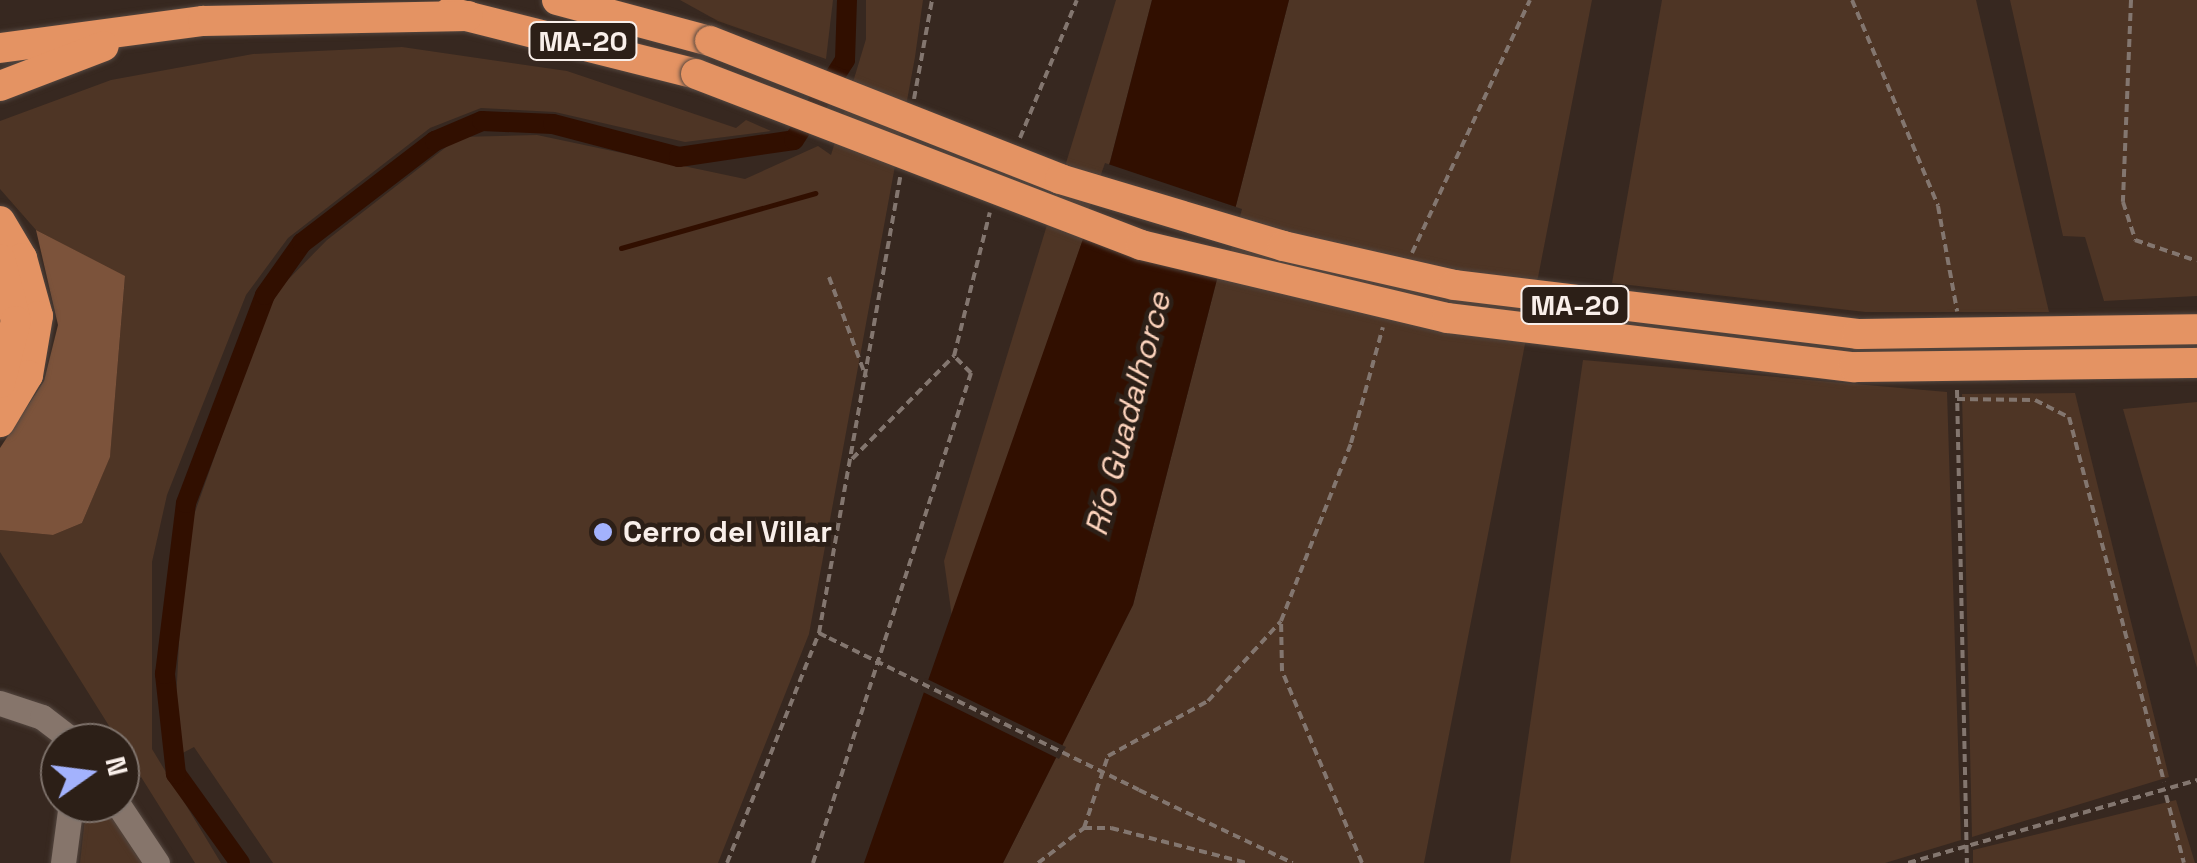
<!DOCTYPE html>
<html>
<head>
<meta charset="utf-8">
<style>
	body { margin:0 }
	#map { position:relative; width:2197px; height:863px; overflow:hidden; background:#372820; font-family:"Space Grotesk",sans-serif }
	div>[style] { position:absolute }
	.green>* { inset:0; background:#4e3525 }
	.forest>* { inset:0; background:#7c533b }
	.water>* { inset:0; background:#310f00 }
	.pier>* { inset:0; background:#372820 }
	.stream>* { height:5px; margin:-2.5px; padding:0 2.5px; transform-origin:2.5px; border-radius:2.5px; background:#310f00 }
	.canal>* { height:20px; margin:-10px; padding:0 10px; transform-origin:10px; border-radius:10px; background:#310f00 }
	.path>* { height:4px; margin-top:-2px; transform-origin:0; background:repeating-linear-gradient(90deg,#83766f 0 8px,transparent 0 13px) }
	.roads { filter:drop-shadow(0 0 2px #53463f) drop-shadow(0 0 2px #53463f) }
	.minor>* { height:25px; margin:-12.5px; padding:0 12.5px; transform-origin:12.5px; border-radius:12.5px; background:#86756b }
	.highway>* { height:30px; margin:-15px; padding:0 15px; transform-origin:15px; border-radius:15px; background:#e49363 }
	.path-bridge>* { height:4px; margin-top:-2px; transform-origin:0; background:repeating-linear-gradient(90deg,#83766f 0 8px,transparent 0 13px) }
	.bridges { filter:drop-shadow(0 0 2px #53463f) drop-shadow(0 0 2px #53463f) }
	.highway-bridge>* { height:30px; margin:-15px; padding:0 15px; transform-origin:15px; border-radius:15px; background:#e49363 }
	.dots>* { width:28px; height:28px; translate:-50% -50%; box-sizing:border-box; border:5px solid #2c1f17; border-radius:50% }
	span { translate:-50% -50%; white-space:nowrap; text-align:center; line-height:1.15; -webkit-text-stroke:9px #2c1f17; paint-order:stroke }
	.shield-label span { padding:2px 8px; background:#2c1f17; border:2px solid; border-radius:8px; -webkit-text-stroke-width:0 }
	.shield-label { font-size:28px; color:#f9efea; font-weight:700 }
	.poi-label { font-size:30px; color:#f9efea; font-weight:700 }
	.left { translate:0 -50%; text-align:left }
	.water-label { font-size:32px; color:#fed4bd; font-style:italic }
	.north { position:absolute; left:40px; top:723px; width:100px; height:100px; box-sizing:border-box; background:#2c1f17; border:2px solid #7e726b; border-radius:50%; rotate:76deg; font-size:28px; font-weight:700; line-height:40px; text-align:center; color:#f9efea }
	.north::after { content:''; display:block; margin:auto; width:35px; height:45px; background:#a3b2fd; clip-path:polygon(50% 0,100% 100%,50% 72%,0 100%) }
</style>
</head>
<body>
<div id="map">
	<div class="green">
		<div style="clip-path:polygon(680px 0,833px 0,826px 59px,718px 21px)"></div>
		<div style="clip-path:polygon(866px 0,923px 0,915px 57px,809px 634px,718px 863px,273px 863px,194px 747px,179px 755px,176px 702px,184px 543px,271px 297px,327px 240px,459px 137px,537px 135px,745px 179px,818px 146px,831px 155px,866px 39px)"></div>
		<div style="clip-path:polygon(1116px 0,1152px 0,1110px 162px,952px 617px,944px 561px)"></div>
		<div style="clip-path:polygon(1289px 0,1592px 0,1424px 863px,1003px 863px,1133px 605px)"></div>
		<div style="clip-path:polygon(1662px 0,1976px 0,2049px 312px,1865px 312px,1612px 283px)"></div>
		<div style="clip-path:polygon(2010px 0,2197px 0,2197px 296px,2104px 301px,2085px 237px,2063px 236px)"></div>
		<div style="clip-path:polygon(402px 47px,567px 71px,736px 128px,746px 120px,771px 131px,685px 142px,555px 112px,481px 108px,430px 128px,288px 238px,246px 295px,167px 495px,152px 562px,152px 749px,221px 863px,195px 863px,0 552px,0 530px,53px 535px,82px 523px,110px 456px,125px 277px,36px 230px,0 189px,0 121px,111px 80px,253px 54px)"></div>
		<div style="clip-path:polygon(1583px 360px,1947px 392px,1961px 840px,1885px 863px,1510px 863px)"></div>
		<div style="clip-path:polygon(2075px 393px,2169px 777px,1972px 837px,1962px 394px)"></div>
		<div style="clip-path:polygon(2197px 402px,2197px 668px,2123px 409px)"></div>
		<div style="clip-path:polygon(2176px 800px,2195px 863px,1973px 863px,1973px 850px)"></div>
		<div style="clip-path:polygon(110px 813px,143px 863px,80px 863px,85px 818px)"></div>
	</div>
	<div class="forest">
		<div style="clip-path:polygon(36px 230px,125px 276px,110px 457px,82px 523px,53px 535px,0 530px,0 448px,44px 381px,58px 325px)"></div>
	</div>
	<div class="water">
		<div style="clip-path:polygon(1152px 0,1289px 0,1133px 605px,1003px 863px,864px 863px,1110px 162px)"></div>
	</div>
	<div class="pier">
		<div style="clip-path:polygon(1105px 163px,1242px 209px,1224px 276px,1082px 229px)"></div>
		<div style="clip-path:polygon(925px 678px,1066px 747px,1059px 759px,921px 691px)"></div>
	</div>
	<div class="stream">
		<div style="left:621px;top:248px;width:202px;rotate:-15.8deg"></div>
	</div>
	<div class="canal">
		<div style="left:240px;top:863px;width:110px;rotate:-125.7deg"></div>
		<div style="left:176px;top:774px;width:101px;rotate:-96.3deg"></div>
		<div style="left:165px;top:674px;width:172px;rotate:-83deg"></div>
		<div style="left:186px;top:503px;width:222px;rotate:-69.2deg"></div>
		<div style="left:265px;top:295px;width:64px;rotate:-54.6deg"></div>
		<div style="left:302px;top:243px;width:168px;rotate:-37.5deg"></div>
		<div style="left:435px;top:141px;width:51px;rotate:-23.1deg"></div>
		<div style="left:482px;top:121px;width:71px;rotate:2.4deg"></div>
		<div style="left:553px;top:124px;width:130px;rotate:14.7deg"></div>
		<div style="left:679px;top:157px;width:116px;rotate:-8.4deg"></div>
		<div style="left:794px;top:140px;width:95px;rotate:-57.5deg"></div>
		<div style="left:845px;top:60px;width:60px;rotate:-88.1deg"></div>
	</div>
	<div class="path">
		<div style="left:1852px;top:0;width:223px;rotate:67.3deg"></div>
		<div style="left:1938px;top:206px;width:107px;rotate:79.7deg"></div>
		<div style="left:2131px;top:0;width:202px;rotate:92.3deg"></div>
		<div style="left:2123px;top:202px;width:40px;rotate:72deg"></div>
		<div style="left:2135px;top:240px;width:65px;rotate:18.7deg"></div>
		<div style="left:914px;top:99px;width:101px;rotate:-79.7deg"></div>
		<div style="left:1020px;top:138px;width:149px;rotate:-67.6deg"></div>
		<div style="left:1412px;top:253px;width:279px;rotate:-65deg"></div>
		<div style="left:829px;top:277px;width:107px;rotate:69.7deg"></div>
		<div style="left:1957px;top:390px;width:473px;rotate:88.8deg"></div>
		<div style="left:1957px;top:399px;width:78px;rotate:0.7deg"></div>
		<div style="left:2035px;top:400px;width:38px;rotate:27deg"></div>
		<div style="left:2069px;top:417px;width:377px;rotate:75.4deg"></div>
		<div style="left:852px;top:459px;width:145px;rotate:-45.3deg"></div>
		<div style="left:819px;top:633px;width:11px;rotate:27deg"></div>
		<div style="left:1139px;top:790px;width:170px;rotate:25.4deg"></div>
		<div style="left:2166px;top:795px;width:70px;rotate:75.2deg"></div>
		<div style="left:1084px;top:828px;width:76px;rotate:-71.6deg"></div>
		<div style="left:1108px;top:756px;width:114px;rotate:-28.8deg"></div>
		<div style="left:1208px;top:701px;width:108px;rotate:-47.6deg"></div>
		<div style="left:727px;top:863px;width:248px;rotate:-68.2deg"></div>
		<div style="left:819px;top:633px;width:463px;rotate:-79.9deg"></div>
		<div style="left:813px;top:863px;width:515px;rotate:-72.13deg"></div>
		<div style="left:971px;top:373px;width:24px;rotate:-135deg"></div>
		<div style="left:954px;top:356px;width:148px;rotate:-76deg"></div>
		<div style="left:1038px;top:863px;width:58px;rotate:-37.3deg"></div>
		<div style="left:1084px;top:828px;width:27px"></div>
		<div style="left:1111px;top:828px;width:140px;rotate:14.4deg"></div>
		<div style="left:1362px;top:863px;width:208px;rotate:-112.6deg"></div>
		<div style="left:1282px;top:671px;width:50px;rotate:-91.1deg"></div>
		<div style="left:1281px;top:621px;width:191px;rotate:-68.5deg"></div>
		<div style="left:1351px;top:443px;width:120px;rotate:-74.6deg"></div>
		<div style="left:1908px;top:863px;width:301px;rotate:-16deg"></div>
	</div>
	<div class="roads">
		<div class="minor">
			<div style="left:0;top:703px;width:44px;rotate:18.4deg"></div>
			<div style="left:42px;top:717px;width:43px;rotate:37.4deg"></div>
			<div style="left:117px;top:803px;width:72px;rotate:56.3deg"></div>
			<div style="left:63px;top:863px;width:61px;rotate:-82.4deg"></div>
		</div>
		<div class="highway">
			<div style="left:557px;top:0;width:158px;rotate:15deg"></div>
			<div style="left:450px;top:12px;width:254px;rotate:14.1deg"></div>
			<div style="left:0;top:48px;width:205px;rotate:-7.6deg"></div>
			<div style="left:203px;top:21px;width:265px;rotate:-1.1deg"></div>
			<div style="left:0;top:86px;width:111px;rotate:-21deg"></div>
			<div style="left:0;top:221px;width:43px;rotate:59.3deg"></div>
			<div style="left:22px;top:258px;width:60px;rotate:74.6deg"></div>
			<div style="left:38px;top:316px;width:60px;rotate:99.6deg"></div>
			<div style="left:28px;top:375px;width:55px;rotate:120.8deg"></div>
			<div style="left:0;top:259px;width:64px;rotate:75.5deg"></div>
			<div style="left:16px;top:321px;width:64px;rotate:104.5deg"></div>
		</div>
	</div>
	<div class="path-bridge">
		<div style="left:829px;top:638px;width:345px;rotate:26.1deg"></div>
	</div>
	<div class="bridges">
		<div class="highway-bridge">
			<div style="left:710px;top:41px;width:376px;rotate:21.5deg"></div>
			<div style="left:1060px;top:179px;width:233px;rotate:16.7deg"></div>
			<div style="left:1283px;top:246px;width:175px;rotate:12.8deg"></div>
			<div style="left:1454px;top:285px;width:406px;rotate:6.9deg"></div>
			<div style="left:1857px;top:334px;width:340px;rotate:-0.8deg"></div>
			<div style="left:696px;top:74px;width:477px;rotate:21deg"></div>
			<div style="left:1141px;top:245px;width:315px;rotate:13.4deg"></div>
			<div style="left:1447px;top:318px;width:410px;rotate:6.9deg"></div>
			<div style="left:1854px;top:367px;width:343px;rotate:-0.7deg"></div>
		</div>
	</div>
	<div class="dots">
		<div style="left:603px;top:532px;background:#a3b2fd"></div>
	</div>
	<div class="shield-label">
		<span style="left:583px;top:41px">MA-20</span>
		<span style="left:1575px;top:305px">MA-20</span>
	</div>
	<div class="poi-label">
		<span class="left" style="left:623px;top:532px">Cerro del Villar</span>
	</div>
	<div class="water-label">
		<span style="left:1128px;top:414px;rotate:-75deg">Río Guadalhorce</span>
	</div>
	<div class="north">N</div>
</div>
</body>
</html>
